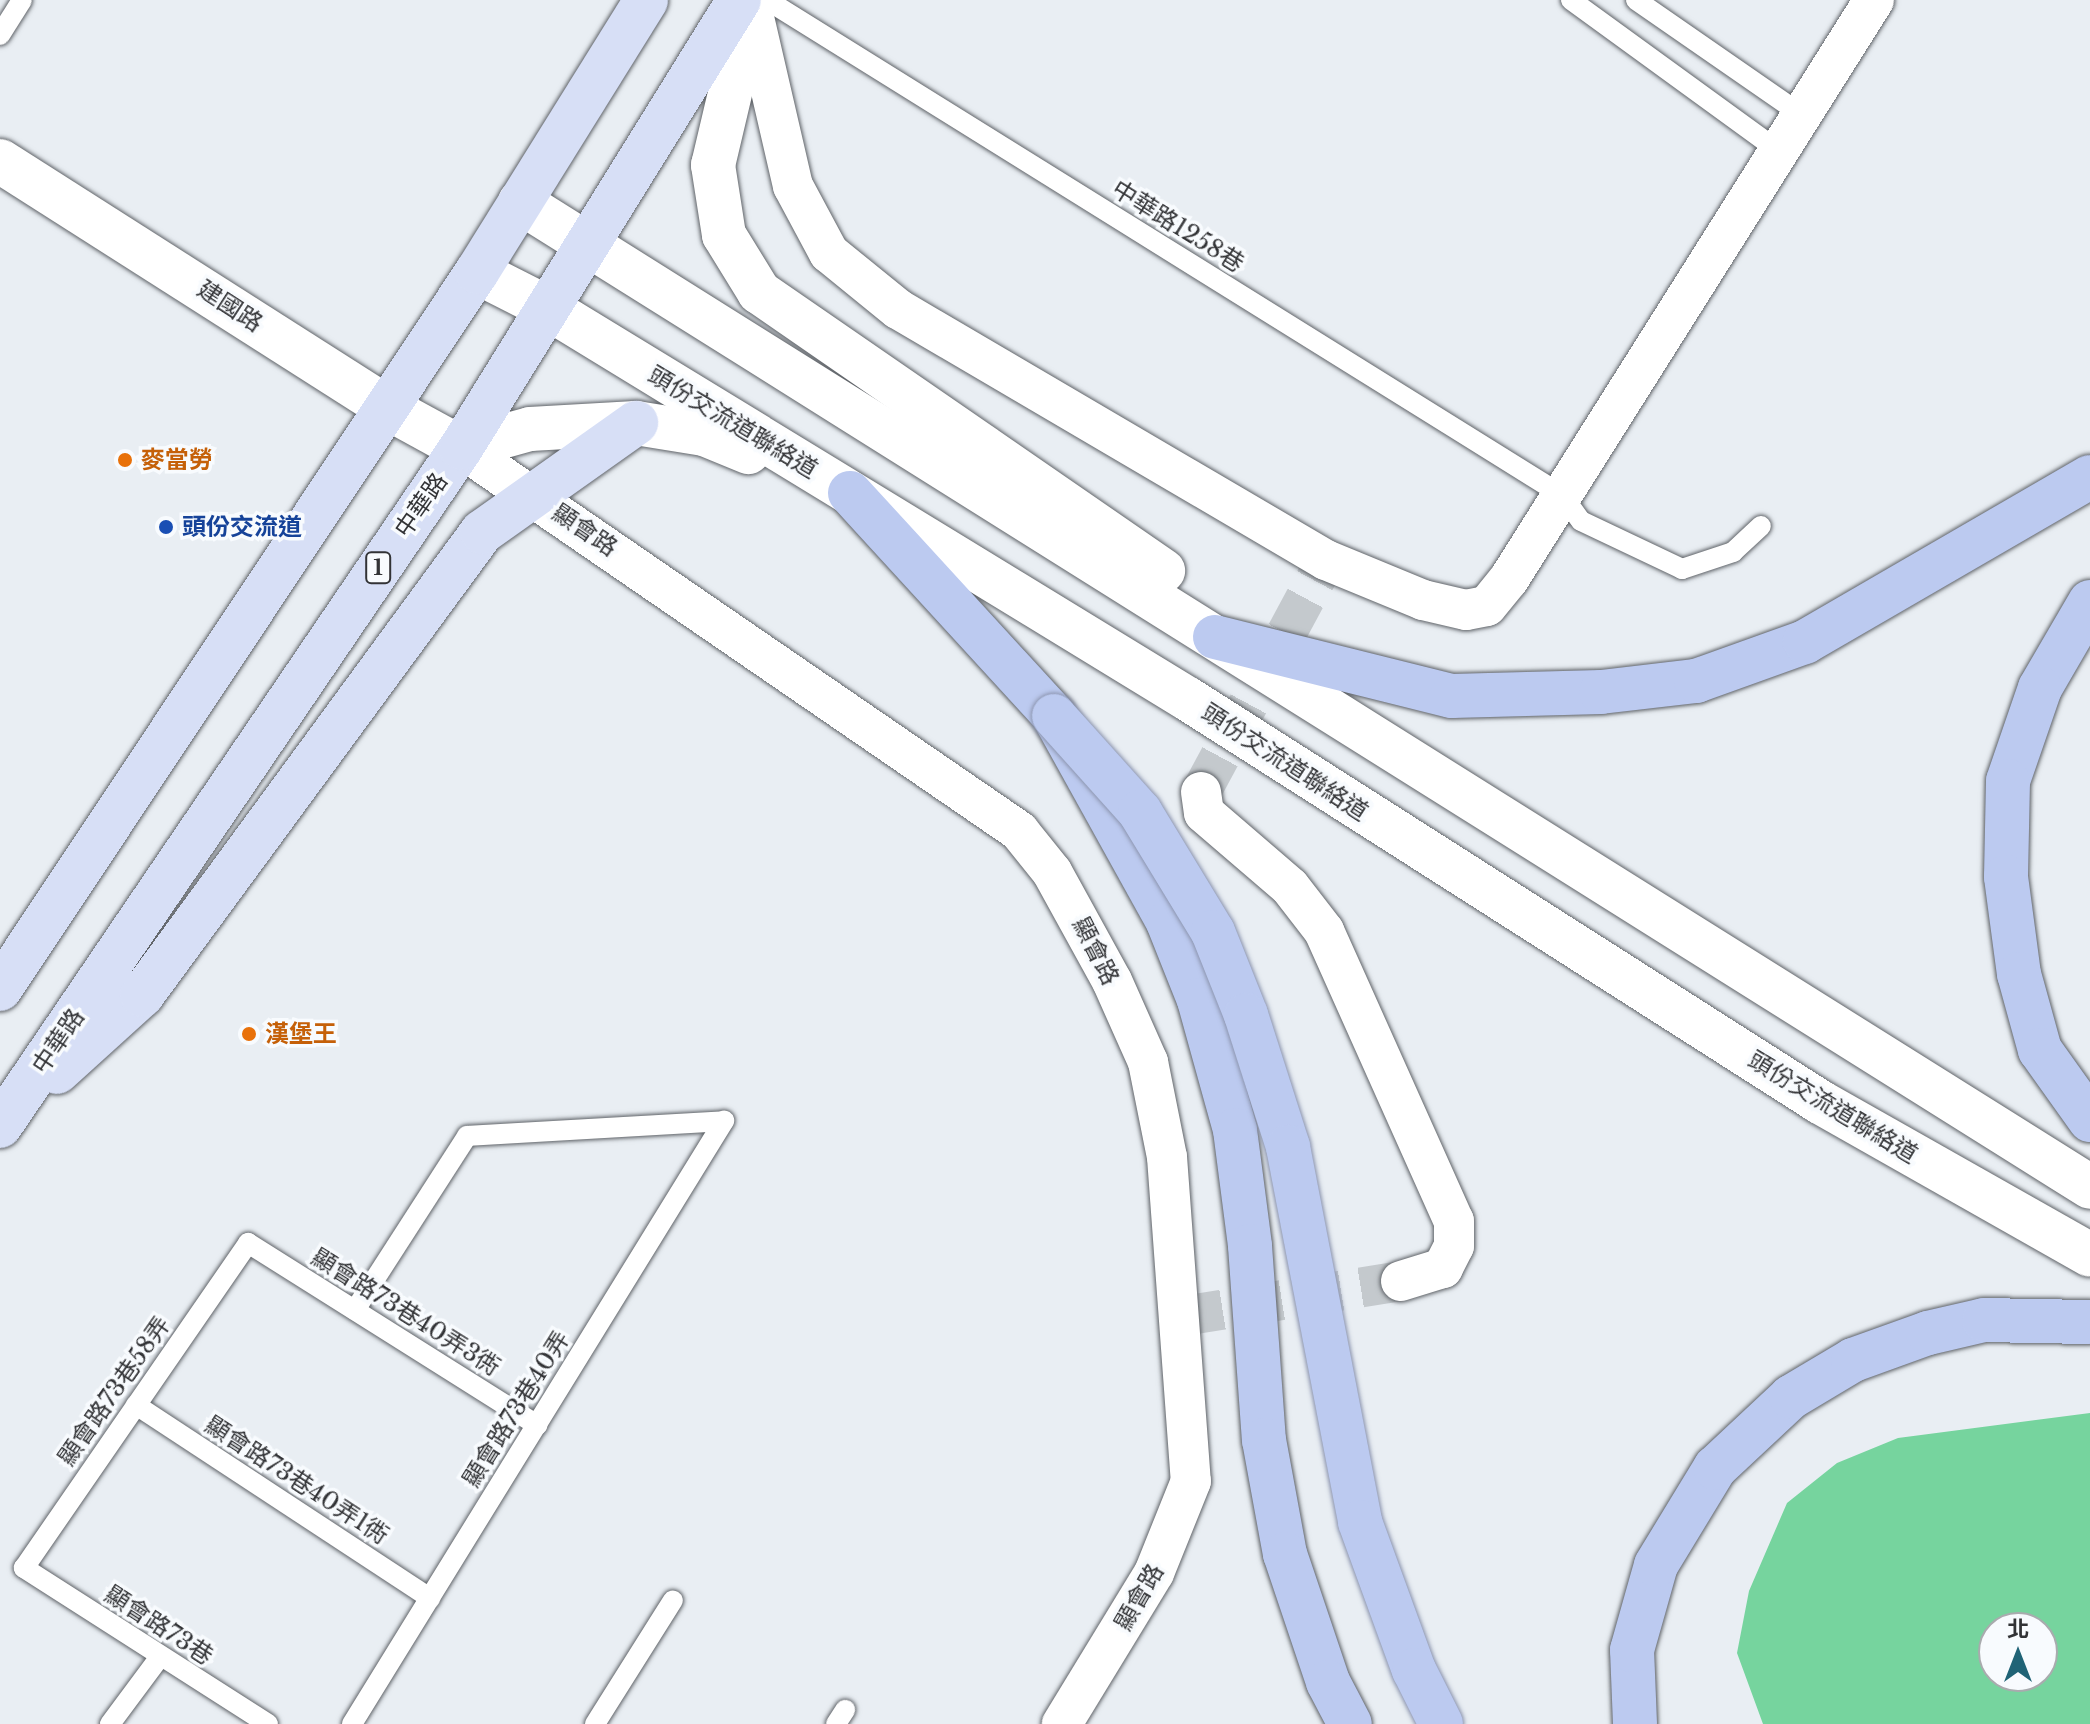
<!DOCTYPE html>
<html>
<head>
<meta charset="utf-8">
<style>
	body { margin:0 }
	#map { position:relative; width:2090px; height:1724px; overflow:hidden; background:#e9eef3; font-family:"Libre Baskerville","Noto Sans TC",serif }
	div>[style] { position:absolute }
	.forest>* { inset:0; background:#76d49e }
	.minor-tunnel>* { height:40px; margin-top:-20px; transform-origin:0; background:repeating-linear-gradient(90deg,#c4c9cd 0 40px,transparent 0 60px) }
	.roads { filter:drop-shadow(0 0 2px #5f6368) drop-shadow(0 0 2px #5f6368) }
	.service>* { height:20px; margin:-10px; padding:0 10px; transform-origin:10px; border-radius:10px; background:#fff }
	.minor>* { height:40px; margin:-20px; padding:0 20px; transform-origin:20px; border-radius:20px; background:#fff }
	.tertiary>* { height:44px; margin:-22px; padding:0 22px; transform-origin:22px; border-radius:22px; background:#fff }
	.secondary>* { height:44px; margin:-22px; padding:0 22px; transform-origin:22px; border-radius:22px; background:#fff }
	.primary>* { height:44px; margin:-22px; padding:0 22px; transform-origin:22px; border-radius:22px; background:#d7dff6 }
	.motorway>* { height:44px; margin:-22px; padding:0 22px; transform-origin:22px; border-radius:22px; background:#bccaf0 }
	.bridges { filter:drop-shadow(0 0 2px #8c95af) drop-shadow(0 0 2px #8c95af) }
	.motorway-bridge>* { height:44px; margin:-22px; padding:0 22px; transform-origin:22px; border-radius:22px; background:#bccaf0 }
	.dots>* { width:22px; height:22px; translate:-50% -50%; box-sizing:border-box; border:4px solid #f8fbfe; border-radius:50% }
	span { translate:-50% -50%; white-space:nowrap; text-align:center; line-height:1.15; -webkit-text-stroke:7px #f8fbfe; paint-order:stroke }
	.shield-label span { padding:2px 6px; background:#f8fbfe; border:2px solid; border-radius:6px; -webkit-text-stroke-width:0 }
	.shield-label { font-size:22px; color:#323336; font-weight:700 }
	.street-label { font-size:24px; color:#323336 }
	.food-label { font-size:24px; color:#c56008; font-weight:700 }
	.left { translate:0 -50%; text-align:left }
	.transit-label { font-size:24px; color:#164399; font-weight:700 }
	.north { position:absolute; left:1978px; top:1612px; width:80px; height:80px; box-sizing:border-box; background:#f8fbfe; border:2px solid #a9abae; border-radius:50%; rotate:0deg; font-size:22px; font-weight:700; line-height:32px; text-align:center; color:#323336 }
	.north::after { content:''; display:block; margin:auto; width:28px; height:36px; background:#206376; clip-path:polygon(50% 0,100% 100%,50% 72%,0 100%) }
</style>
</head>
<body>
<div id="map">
	<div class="forest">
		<div style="clip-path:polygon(evenodd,2090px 1413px,2090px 1724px,1763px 1724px,1737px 1653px,1749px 1591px,1787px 1503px,1837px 1463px,1898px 1438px,2090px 1413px,2042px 1628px,2042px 1676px,1994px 1676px,1994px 1628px,2042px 1628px)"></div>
	</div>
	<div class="minor-tunnel">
		<div style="left:1201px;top:792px;width:264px;rotate:-61.7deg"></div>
		<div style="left:1183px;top:1316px;width:221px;rotate:-9.1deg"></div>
	</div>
	<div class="roads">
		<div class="service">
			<div style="left:767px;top:0;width:937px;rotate:31.91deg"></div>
			<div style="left:1562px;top:495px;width:32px;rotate:54deg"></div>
			<div style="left:1581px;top:521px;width:112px;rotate:25.4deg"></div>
			<div style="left:1682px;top:569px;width:54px;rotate:-18.4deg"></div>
			<div style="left:1733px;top:552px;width:38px;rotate:-43deg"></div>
			<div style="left:1571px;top:0;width:257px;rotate:36deg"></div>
			<div style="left:1636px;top:0;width:202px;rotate:34.7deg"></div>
			<div style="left:0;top:35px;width:41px;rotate:-57.8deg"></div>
			<div style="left:355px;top:1310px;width:207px;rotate:-57.2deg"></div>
			<div style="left:467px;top:1136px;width:257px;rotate:-3.3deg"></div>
			<div style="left:136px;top:1405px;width:352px;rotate:33.3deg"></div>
			<div style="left:110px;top:1724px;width:82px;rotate:-53.4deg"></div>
			<div style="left:268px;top:1724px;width:290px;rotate:-147.4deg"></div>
			<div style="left:24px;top:1568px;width:395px;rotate:-55.4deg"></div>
			<div style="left:248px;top:1243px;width:342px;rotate:32.2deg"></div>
			<div style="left:352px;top:1724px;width:709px;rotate:-58.33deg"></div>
			<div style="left:595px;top:1724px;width:146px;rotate:-57.8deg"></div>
			<div style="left:836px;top:1724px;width:17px;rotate:-57deg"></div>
		</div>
		<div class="minor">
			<div style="left:750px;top:0;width:191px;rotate:77deg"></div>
			<div style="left:793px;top:186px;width:76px;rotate:61.8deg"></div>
			<div style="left:829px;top:253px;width:89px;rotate:39.1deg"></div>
			<div style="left:898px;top:309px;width:496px;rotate:30.4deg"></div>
			<div style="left:1326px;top:560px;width:105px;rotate:22.4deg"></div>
			<div style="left:1423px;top:600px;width:44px;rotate:13.1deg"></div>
			<div style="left:1466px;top:610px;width:21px;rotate:-11deg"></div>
			<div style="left:1487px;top:606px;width:35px;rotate:-51deg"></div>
			<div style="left:1509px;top:579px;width:684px;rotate:-57.77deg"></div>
			<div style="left:461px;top:448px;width:677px;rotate:34.46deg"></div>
			<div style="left:1019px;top:831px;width:53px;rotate:51.2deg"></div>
			<div style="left:1052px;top:872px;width:124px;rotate:61.2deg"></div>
			<div style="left:1112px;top:981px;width:89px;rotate:66deg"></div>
			<div style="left:1148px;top:1062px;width:97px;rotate:78.7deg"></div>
			<div style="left:1167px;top:1157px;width:325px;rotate:85.8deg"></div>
			<div style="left:1191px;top:1481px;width:99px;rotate:111.9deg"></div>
			<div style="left:1154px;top:1573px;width:177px;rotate:121.4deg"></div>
			<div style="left:1201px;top:792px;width:21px;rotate:82deg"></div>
			<div style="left:1204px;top:813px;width:113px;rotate:40.7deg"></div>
			<div style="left:1290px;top:887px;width:56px;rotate:52.3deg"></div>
			<div style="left:1324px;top:931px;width:318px;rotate:65.9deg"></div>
			<div style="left:1454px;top:1221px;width:25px;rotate:90deg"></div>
			<div style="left:1454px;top:1246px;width:25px;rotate:117deg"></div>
			<div style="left:1443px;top:1268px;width:44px;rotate:162.8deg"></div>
		</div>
		<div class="tertiary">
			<div style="left:0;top:161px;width:458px;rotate:32.5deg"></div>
			<div style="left:386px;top:407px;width:85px;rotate:28.7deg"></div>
		</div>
		<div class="secondary">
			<div style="left:745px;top:0;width:69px;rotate:97.5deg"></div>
			<div style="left:736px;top:68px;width:100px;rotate:103.3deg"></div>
			<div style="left:713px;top:165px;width:71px;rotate:81.1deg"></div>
			<div style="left:724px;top:235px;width:67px;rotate:58.4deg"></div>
			<div style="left:759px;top:292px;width:491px;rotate:34.6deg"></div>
			<div style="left:520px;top:202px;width:1853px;rotate:32.1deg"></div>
			<div style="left:477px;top:272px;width:77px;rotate:26.9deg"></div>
			<div style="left:546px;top:307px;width:752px;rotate:31.41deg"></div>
			<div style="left:1188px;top:699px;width:750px;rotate:32.52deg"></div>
			<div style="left:1820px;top:1102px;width:310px;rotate:29.5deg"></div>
			<div style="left:461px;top:448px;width:72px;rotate:-15.4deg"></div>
			<div style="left:530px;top:429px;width:106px;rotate:-3.2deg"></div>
			<div style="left:636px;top:423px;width:69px;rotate:9.2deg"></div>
			<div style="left:704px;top:434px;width:48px;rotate:22.2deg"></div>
		</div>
		<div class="primary">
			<div style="left:0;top:989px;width:861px;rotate:-56.37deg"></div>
			<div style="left:477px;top:272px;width:320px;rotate:-58.1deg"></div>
			<div style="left:57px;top:1072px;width:115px;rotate:-42.2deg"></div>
			<div style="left:142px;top:995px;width:574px;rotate:-53.71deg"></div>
			<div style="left:482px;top:532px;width:189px;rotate:-35.3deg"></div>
			<div style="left:0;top:1126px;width:820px;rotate:-55.79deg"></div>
			<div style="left:461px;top:448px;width:527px;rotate:-58.18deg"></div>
		</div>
		<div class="motorway">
			<div style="left:850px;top:493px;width:302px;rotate:47.5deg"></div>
			<div style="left:1054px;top:716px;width:235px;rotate:61deg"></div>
			<div style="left:1168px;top:922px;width:84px;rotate:68.3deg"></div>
			<div style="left:1199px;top:1000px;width:135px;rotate:74.5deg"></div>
			<div style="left:1235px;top:1130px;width:117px;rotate:82.6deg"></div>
			<div style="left:1250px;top:1246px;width:195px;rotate:85.9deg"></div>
			<div style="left:1264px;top:1440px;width:116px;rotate:79.6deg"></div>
			<div style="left:1285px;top:1554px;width:135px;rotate:71.4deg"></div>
			<div style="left:1328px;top:1682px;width:47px;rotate:62.4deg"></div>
			<div style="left:2090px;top:602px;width:99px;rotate:120.2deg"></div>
			<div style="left:2040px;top:688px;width:98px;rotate:109deg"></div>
			<div style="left:2008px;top:781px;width:96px;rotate:91.2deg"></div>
			<div style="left:2006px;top:877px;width:98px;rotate:82.4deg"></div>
			<div style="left:2019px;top:974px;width:79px;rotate:74.6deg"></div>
			<div style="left:2040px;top:1050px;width:86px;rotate:54.5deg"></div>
			<div style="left:1215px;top:637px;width:244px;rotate:14deg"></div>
			<div style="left:1452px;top:696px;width:149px;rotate:-1.5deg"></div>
			<div style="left:1601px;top:692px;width:96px;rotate:-6.6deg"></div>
			<div style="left:1696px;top:681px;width:116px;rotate:-19.7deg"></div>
			<div style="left:1805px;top:642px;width:329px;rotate:-30.1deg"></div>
			<div style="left:1635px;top:1724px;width:74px;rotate:-92.3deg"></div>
			<div style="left:1632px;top:1650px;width:88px;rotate:-74.2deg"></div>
			<div style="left:1656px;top:1565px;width:114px;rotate:-58.7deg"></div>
			<div style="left:1715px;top:1468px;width:104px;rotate:-43.1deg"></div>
			<div style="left:1791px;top:1397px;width:72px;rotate:-30.8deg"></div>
			<div style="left:1853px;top:1360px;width:80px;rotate:-19.8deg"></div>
			<div style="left:1928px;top:1333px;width:57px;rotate:-13.1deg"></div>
			<div style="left:1984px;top:1320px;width:106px;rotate:1.1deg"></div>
		</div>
	</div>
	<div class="bridges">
		<div class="motorway-bridge">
			<div style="left:1054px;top:716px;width:129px;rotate:48.1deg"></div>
			<div style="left:1140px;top:812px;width:140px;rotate:58.7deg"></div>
			<div style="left:1213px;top:932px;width:89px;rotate:68.3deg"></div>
			<div style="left:1246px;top:1015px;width:139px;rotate:72.3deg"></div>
			<div style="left:1288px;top:1147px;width:382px;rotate:79.1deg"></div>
			<div style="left:1360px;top:1522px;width:158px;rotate:70deg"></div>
			<div style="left:1414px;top:1670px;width:60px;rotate:63.4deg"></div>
		</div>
	</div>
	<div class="dots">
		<div style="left:125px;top:460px;background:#e8710a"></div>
		<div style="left:166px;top:527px;background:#1a4fb4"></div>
		<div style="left:249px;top:1034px;background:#e8710a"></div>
	</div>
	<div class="shield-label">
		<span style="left:378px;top:568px">1</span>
	</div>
	<div class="street-label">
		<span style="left:1178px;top:226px;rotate:32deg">中華路1258巷</span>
		<span style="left:230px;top:306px;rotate:33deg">建國路</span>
		<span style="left:733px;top:422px;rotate:31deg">頭份交流道聯絡道</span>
		<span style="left:421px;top:505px;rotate:-55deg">中華路</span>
		<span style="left:585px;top:530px;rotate:34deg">顯會路</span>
		<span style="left:1285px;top:762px;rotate:33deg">頭份交流道聯絡道</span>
		<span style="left:1096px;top:951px;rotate:63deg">顯會路</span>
		<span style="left:58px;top:1041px;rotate:-56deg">中華路</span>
		<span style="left:1833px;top:1107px;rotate:31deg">頭份交流道聯絡道</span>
		<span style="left:406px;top:1312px;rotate:32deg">顯會路73巷40弄3衖</span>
		<span style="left:114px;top:1391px;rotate:-55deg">顯會路73巷58弄</span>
		<span style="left:516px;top:1409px;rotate:-58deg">顯會路73巷40弄</span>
		<span style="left:297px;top:1480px;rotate:33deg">顯會路73巷40弄1衖</span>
		<span style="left:1139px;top:1597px;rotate:-60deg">顯會路</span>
		<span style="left:159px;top:1625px;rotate:33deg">顯會路73巷</span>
	</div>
	<div class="food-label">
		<span class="left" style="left:141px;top:460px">麥當勞</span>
		<span class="left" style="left:265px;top:1034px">漢堡王</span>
	</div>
	<div class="transit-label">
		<span class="left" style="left:182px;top:527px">頭份交流道</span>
	</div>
	<div class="north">北</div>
</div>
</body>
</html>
